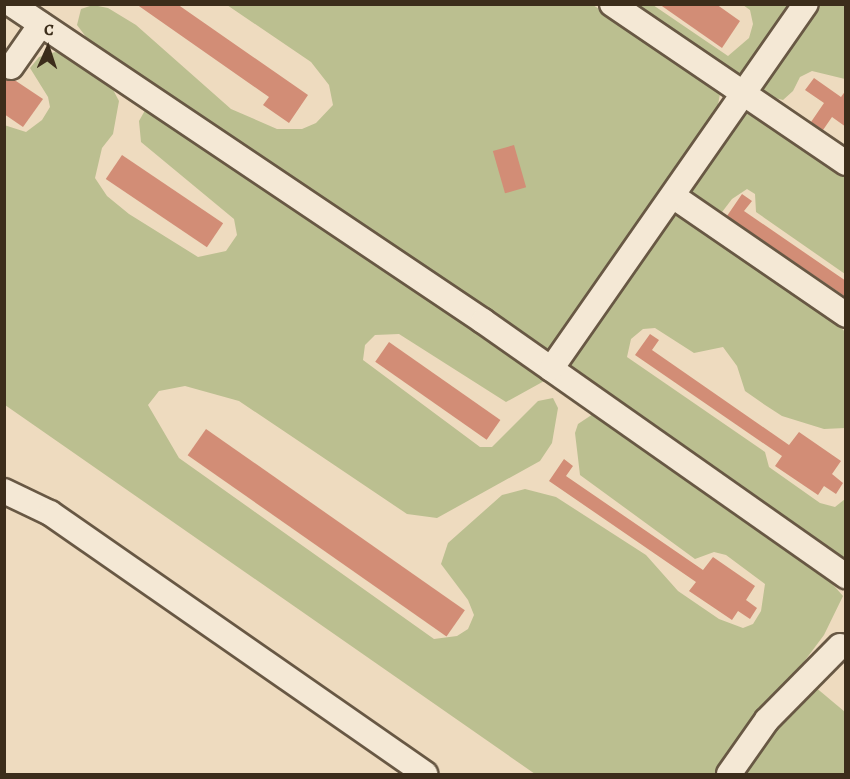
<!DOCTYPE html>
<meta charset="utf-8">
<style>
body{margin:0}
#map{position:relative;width:850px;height:779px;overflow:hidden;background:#eedbbf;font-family:Alegreya,serif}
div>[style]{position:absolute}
.green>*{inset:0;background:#bbbf90}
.building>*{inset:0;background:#d28d76;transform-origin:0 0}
.roads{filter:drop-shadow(2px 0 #685844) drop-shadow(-2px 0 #685844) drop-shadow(0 2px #685844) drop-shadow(0 -2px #685844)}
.minor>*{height:24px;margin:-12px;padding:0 12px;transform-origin:12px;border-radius:12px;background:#f4e8d5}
span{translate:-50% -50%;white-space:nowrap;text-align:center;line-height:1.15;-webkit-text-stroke:4.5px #f4e8d5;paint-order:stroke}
.frame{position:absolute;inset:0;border:6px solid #3c2d1b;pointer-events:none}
.north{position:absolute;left:18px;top:18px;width:60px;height:60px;-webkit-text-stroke:4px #f4e8d5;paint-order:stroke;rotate:3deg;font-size:16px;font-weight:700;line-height:24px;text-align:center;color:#3c2d1b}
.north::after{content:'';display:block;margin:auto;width:21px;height:27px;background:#3c2d1b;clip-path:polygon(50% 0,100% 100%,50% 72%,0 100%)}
</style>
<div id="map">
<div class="green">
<i style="clip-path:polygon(93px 5px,108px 8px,136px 25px,231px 109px,277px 129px,302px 129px,316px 123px,333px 105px,329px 85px,311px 62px,227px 5px,593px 5px,713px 84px,720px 94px,717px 110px,550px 352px,89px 41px,77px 25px,81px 9px)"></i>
<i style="clip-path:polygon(627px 5px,653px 5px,728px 56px,749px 38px,753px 24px,750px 10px,743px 5px,799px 5px,743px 82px)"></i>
<i style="clip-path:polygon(815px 5px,845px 5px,845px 79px,812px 71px,800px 77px,793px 91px,783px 100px,768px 96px,759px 86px)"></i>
<i style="clip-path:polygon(55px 52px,70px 55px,110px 84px,119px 101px,113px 134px,102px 148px,95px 178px,107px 196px,129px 214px,198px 257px,226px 251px,237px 235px,234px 219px,141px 142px,139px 121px,148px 105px,547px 372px,546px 380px,506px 402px,399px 334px,375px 335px,365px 345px,363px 360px,480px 447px,492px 447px,538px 401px,553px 398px,558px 408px,552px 443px,540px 461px,437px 518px,407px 514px,239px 401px,185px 386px,159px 391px,148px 405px,179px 458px,434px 639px,457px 636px,468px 629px,474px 615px,468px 600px,441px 564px,448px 543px,502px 495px,525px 489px,556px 497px,646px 555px,678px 591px,719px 619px,743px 628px,753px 624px,761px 611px,765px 584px,726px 555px,714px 552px,695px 559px,580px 475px,575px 433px,578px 424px,593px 414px,604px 418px,828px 579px,843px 596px,824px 635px,720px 774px,535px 774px,5px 405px,4px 125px,26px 132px,42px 120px,50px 107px,48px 97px,30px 68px,39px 57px)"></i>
<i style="clip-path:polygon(743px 104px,845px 173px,845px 274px,756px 212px,755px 194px,747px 189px,732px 199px,719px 216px,682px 197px)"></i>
<i style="clip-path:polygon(674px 209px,827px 312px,845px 332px,845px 428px,824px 429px,782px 416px,765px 405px,745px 391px,737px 366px,723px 347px,694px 353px,655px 328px,643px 329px,631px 339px,627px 357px,765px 452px,769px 467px,820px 503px,835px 507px,845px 499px,845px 562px,564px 364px)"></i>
<i style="clip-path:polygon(814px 686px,845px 712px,845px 774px,746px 774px,796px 698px)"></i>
</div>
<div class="building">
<i style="clip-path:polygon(136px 4px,177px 4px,308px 95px,289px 123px,263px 105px,269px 97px)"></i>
<i style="clip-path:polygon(659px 4px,716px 4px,740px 21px,722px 48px)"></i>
<i style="clip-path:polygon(4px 73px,43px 99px,23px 127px,4px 114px)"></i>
<i style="clip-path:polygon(814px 78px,841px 97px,846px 90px,846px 127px,832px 117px,823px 130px,811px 122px,824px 103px,805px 90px)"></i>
<i style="left:514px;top:145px;width:44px;height:22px;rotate:74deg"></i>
<i style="left:122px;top:155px;width:122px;height:29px;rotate:34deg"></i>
<i style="clip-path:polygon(742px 194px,752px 201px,744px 211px,846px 281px,846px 297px,727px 216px)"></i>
<i style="clip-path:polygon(650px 334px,659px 340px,652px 350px,789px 445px,799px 432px,841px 461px,832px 474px,843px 483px,836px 494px,824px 486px,818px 495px,775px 466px,782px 456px,635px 355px)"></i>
<i style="left:389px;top:342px;width:136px;height:24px;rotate:35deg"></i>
<i style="left:206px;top:429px;width:316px;height:32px;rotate:35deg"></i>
<i style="clip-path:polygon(564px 459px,573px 466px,566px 476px,703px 570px,713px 557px,755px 586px,746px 600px,757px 608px,750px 619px,738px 611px,732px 620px,689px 591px,696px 582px,549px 481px)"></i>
</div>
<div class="roads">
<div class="minor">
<i style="left:11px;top:4px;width:569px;rotate:33.89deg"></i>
<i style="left:483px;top:321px;width:444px;rotate:35.1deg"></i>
<i style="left:612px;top:4px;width:283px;rotate:34.2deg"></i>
<i style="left:11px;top:67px;width:52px;rotate:-55.1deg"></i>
<i style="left:673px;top:196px;width:210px;rotate:34.5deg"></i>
<i style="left:551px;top:369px;width:445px;rotate:-55.1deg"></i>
<i style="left:4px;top:491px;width:51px;rotate:25.6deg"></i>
<i style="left:50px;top:513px;width:457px;rotate:34.8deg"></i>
<i style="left:729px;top:774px;width:66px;rotate:-54.9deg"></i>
<i style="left:767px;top:720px;width:104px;rotate:-45.4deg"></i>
</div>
</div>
<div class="frame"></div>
<div class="north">С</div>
</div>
